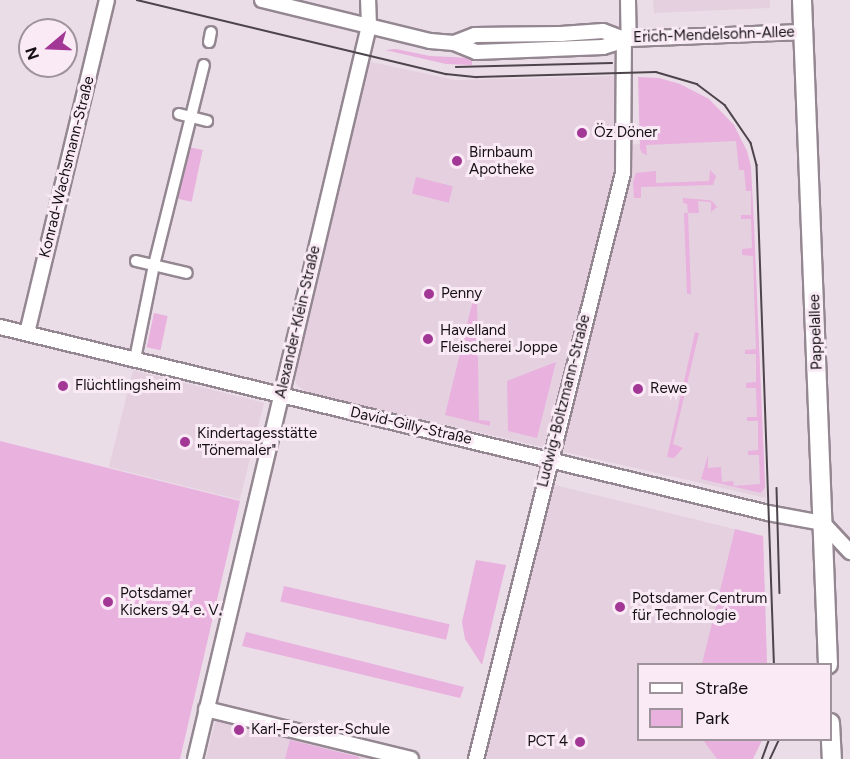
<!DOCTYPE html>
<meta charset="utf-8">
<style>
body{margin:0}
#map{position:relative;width:850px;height:759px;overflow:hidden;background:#ebdde8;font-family:Figtree,sans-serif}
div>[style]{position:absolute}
.built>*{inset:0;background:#e5d0e0;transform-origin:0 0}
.green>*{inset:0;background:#e8b1de;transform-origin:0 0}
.roads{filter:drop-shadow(2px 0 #948791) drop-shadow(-2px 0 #948791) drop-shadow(0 2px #948791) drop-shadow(0 -2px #948791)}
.pedestrian>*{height:10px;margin:-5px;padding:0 5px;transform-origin:5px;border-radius:5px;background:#fff}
.minor>*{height:14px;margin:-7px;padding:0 7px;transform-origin:7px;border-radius:7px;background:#fff}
.tertiary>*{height:18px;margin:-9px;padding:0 9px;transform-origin:9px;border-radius:9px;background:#fff}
.tram>*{height:1.5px;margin:-0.75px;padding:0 0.75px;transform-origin:0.75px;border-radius:0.75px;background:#4d454b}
.dots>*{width:16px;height:16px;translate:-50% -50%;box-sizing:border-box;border:3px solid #f9eaf5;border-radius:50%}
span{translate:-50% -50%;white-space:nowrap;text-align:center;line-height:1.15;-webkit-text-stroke:6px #f9eaf5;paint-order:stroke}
.street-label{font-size:15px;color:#151014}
.poi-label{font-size:15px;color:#151014}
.left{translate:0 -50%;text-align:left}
.right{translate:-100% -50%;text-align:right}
.legend{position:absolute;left:637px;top:663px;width:195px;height:78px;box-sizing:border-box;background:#f9eaf5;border:2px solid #9e939b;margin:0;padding:8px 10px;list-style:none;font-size:18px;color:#151014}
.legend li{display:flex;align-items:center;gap:12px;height:30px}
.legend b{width:30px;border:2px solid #9e939b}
.north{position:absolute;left:18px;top:18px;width:60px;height:60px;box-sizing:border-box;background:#f9eaf5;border:2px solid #9e939b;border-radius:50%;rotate:251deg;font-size:16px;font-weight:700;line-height:24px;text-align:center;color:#151014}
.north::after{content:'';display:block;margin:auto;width:21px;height:27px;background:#a33796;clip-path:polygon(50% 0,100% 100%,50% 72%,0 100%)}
</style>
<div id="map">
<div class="built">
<i style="clip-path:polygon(653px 0,770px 0,770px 8px,654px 13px)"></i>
<i style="clip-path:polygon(367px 61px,455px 80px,614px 76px,615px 145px,740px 140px,751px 187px,766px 498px,307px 393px,297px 385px,293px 373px)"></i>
<i style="left:133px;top:370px;width:135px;height:100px;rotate:14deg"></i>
<i style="clip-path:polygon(551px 484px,763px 536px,767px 664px,638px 664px,638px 740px,762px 740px,753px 759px,486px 759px)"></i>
<i style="clip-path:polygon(216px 718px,222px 719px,387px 759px,206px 759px)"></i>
</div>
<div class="green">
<i style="clip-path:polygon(396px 49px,430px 56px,472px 58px,472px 65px,446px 64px,385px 50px)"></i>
<i style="clip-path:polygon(638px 77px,659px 78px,680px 84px,709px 99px,734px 125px,747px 151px,751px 167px,754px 224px,765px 487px,761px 493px,701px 479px,708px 455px,708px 468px,721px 467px,722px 482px,733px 481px,734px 486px,760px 484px,759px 455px,748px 455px,748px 451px,758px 450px,758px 421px,747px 421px,747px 417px,757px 417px,756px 388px,746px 388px,746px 383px,756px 382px,756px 354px,745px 354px,745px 350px,756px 349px,753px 256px,742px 255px,742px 249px,752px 248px,751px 219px,741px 219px,741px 215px,751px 215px,751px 191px,746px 191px,744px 170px,739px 170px,736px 141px,646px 145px,647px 155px,642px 153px,640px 149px)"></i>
<i style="left:189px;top:147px;width:14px;height:53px;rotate:12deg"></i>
<i style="clip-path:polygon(710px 170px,716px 176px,713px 185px,641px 187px,641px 198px,634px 198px,633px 182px,636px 173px,656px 171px,656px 183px,709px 181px)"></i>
<i style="left:416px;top:177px;width:38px;height:17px;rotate:14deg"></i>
<i style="clip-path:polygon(683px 198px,708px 200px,712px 201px,717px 207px,711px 212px,711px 202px,698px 201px,699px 213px,688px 213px,691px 294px,687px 294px,684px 213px,688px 213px,687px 204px,683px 203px)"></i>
<i style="clip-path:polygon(473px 300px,477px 300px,479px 420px,490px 421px,490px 426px,445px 415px)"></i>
<i style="left:154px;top:313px;width:14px;height:35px;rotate:12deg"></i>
<i style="clip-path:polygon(695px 332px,699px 333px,673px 444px,683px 448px,674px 458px,667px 457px)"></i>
<i style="clip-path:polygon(556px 362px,537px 438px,508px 431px,507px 381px)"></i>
<i style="clip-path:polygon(0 441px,240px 501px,180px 759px,0 759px)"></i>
<i style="clip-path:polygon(735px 529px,763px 536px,767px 664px,702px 664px)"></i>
<i style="clip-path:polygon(476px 560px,506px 565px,482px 665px,465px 639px,462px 622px)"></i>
<i style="left:284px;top:586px;width:170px;height:16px;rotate:13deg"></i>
<i style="clip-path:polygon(246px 632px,464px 687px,460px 698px,242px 646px)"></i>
<i style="clip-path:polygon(290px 740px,359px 757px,359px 759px,285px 759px)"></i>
<i style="clip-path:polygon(703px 740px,762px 740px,753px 759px,717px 759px)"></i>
</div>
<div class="roads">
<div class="pedestrian">
<i style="left:209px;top:42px;width:10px;rotate:-79deg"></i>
<i style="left:179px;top:114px;width:29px;rotate:14deg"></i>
<i style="left:136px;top:261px;width:52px;rotate:13.2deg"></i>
<i style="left:135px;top:359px;width:96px;rotate:-78.6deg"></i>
<i style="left:154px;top:265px;width:206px;rotate:-76deg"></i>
</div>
<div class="minor">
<i style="left:262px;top:0;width:173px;rotate:13.7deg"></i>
<i style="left:430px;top:41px;width:24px;rotate:5deg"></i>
<i style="left:454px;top:43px;width:24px;rotate:22deg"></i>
<i style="left:476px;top:52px;width:127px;rotate:-2.3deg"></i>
<i style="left:603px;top:47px;width:27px;rotate:-17deg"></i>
<i style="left:629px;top:39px;width:175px;rotate:-2.3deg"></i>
<i style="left:628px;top:0;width:39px;rotate:89deg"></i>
<i style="left:454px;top:43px;width:22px;rotate:-21deg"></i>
<i style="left:475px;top:35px;width:86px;rotate:-0.7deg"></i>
<i style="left:561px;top:34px;width:42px;rotate:-4.1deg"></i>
<i style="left:603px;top:31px;width:22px;rotate:21deg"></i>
<i style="left:0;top:327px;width:790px;rotate:13.61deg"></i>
<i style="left:768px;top:513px;width:56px;rotate:10.3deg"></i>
<i style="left:823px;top:523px;width:40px;rotate:47deg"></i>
<i style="left:27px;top:333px;width:342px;rotate:-76.5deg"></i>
<i style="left:206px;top:709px;width:211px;rotate:13.7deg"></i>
<i style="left:195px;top:759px;width:753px;rotate:-76.65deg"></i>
<i style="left:369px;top:26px;width:26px;rotate:-92deg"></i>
<i style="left:476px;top:759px;width:604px;rotate:-75.92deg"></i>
<i style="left:623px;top:173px;width:134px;rotate:-89.6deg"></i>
</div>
<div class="tertiary">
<i style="left:802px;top:0;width:665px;rotate:87.76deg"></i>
<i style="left:830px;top:723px;width:36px;rotate:87deg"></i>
</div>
</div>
<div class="tram">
<i style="left:137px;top:0;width:318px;rotate:13.5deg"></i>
<i style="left:446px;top:74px;width:31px;rotate:6deg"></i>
<i style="left:477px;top:77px;width:179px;rotate:-1.6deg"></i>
<i style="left:656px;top:72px;width:43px;rotate:16.3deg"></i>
<i style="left:697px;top:84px;width:35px;rotate:37deg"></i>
<i style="left:725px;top:105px;width:46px;rotate:55.6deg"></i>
<i style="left:751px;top:143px;width:23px;rotate:75deg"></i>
<i style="left:757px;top:165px;width:499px;rotate:88deg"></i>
<i style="left:456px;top:67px;width:156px;rotate:-1.5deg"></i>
<i style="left:777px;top:488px;width:105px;rotate:88.4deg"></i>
<i style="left:762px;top:759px;width:20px;rotate:-70deg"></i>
<i style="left:770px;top:759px;width:21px;rotate:-65deg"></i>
</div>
<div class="dots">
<i style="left:582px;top:133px;background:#a33796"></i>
<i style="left:457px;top:161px;background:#a33796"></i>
<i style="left:429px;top:294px;background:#a33796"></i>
<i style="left:428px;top:339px;background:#a33796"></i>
<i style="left:63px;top:386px;background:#a33796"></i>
<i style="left:638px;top:389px;background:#a33796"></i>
<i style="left:185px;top:442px;background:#a33796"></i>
<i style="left:108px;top:602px;background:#a33796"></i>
<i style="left:620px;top:607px;background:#a33796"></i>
<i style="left:239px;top:730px;background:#a33796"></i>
<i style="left:580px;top:742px;background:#a33796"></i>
</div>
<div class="street-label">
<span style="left:714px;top:35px;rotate:-2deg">Erich-Mendelsohn-Allee</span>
<span style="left:67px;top:167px;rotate:-76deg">Konrad-Wachsmann-Straße</span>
<span style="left:298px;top:322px;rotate:-77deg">Alexander-Klein-Straße</span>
<span style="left:816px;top:332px;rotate:-92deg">Pappelallee</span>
<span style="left:564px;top:401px;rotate:-76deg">Ludwig-Boltzmann-Straße</span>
<span style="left:411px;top:426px;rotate:13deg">David-Gilly-Straße</span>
</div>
<div class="poi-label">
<span class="left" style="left:594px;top:133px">Öz Döner</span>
<span class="left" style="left:469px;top:161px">Birnbaum<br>Apotheke</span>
<span class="left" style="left:441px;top:294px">Penny</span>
<span class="left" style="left:440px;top:339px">Havelland<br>Fleischerei Joppe</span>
<span class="left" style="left:75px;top:386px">Flüchtlingsheim</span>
<span class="left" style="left:650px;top:389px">Rewe</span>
<span class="left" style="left:197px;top:442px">Kindertagesstätte<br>"Tönemaler"</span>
<span class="left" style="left:120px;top:602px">Potsdamer<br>Kickers 94 e. V.</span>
<span class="left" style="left:632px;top:607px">Potsdamer Centrum<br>für Technologie</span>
<span class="left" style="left:251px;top:730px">Karl-Foerster-Schule</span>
<span class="right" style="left:568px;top:742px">PCT 4</span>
</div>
<ul class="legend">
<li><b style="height:8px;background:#fff"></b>Straße</li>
<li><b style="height:16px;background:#e8b1de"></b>Park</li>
</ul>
<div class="north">N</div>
</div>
